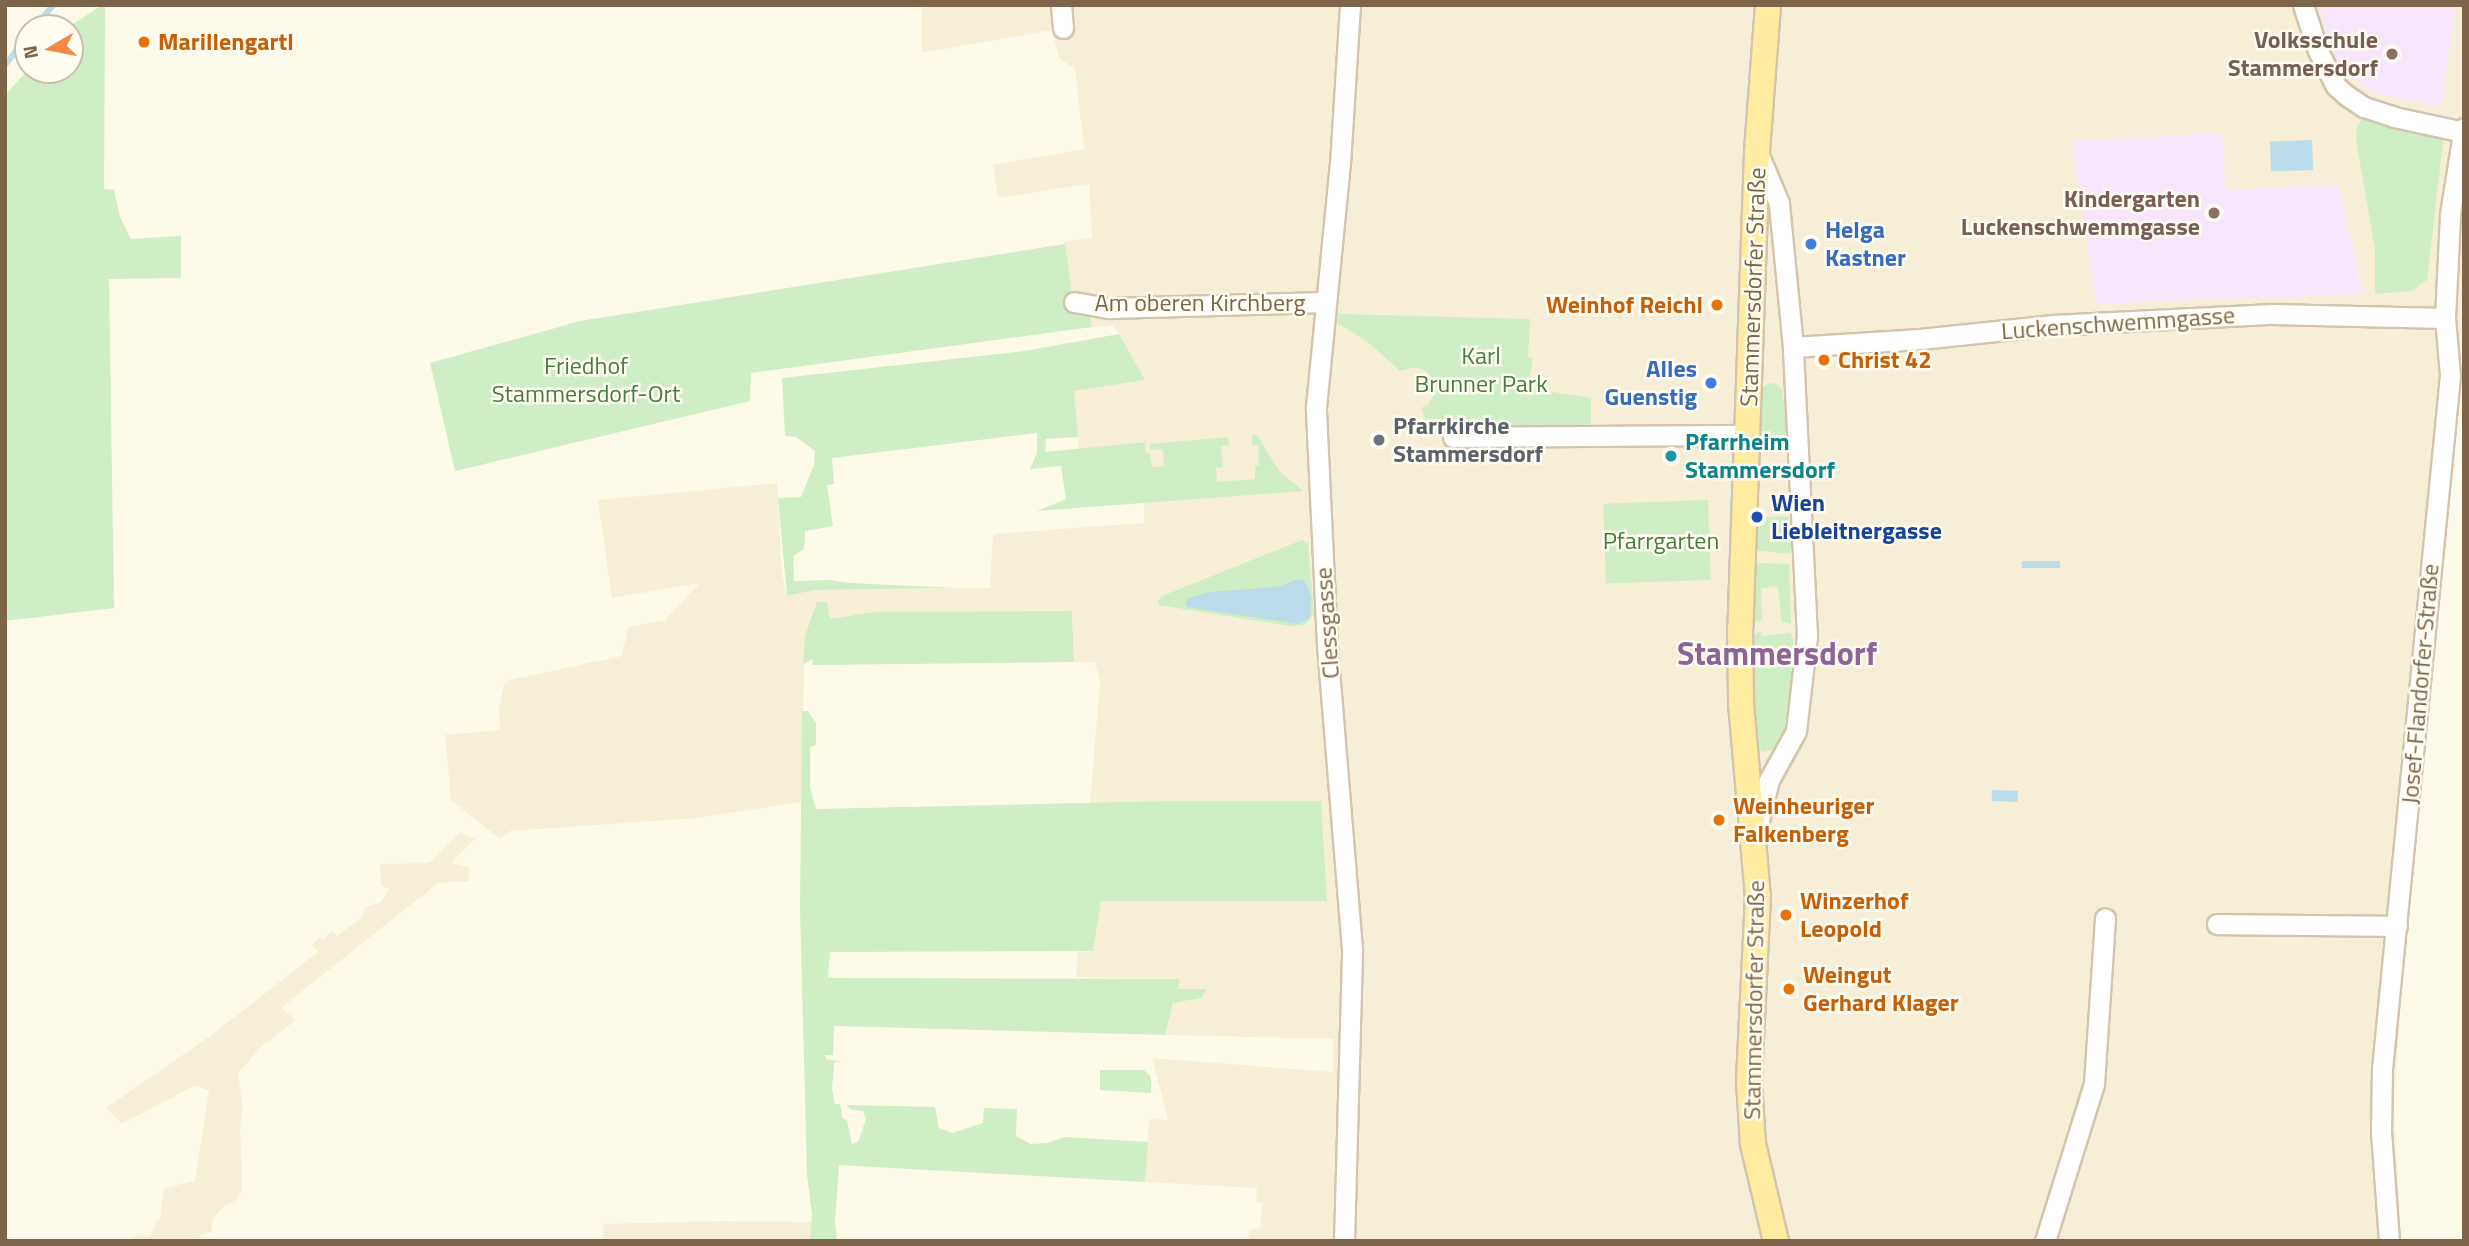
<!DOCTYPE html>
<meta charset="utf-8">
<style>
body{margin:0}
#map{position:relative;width:2469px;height:1246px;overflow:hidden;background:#fefaea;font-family:"Titillium Web",sans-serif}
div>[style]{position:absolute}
.residential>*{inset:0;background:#f7eed7}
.education>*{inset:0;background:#f7e6fb}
.green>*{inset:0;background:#cfeec6;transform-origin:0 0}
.water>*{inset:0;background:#bbdceb;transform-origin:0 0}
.stream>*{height:6px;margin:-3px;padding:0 3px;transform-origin:3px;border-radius:3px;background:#bbdceb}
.roads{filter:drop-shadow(2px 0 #d3c4ad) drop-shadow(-2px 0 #d3c4ad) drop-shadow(0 2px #d3c4ad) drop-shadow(0 -2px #d3c4ad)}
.minor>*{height:19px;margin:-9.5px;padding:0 9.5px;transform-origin:9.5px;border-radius:9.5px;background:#fff}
.major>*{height:24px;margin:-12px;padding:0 12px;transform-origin:12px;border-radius:12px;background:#ffeca0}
.dots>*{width:19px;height:19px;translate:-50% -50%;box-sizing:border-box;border:4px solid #fffcf2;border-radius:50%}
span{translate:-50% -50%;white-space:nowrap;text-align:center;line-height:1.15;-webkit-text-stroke:5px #fffcf2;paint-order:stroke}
.education-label{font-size:24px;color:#785e54;font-weight:700}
.right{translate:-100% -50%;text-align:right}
.food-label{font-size:24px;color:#c56008;font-weight:700}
.left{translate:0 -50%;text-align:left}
.shop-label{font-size:24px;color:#366cbe;font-weight:700}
.street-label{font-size:24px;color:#7d6549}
.park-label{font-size:24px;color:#457d3d}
.worship-label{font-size:24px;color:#5b616d;font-weight:700}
.culture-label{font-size:24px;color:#0d838f;font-weight:700}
.transit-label{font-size:24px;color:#164399;font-weight:700}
.district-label{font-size:32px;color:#8f6298;font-weight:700}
.frame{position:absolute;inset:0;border:7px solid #7d6549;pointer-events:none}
.north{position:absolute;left:14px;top:14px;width:70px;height:70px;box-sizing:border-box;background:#fffcf2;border:2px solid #cbc0ae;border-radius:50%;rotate:260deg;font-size:19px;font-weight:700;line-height:28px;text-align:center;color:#7d6549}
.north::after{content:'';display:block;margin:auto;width:24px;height:32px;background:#f28a45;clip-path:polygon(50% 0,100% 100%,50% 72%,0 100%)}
</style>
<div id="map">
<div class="residential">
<i style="clip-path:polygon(921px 5px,2464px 5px,2464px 302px,2446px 534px,2405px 938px,2394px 1104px,2401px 1241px,1248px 1241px,1249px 1229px,1260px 1228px,1262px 1203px,1256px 1202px,1257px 1188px,1145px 1182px,1149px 1119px,1168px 1120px,1152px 1058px,1333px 1072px,1333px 1039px,1165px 1035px,1173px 1003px,1201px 998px,1177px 989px,1180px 979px,1076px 977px,1078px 952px,1093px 951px,1101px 901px,1326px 901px,1169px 801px,1090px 804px,1100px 682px,1095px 662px,1074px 662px,1072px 611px,873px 612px,829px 619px,805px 636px,801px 802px,697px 818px,510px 831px,500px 839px,451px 800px,445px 735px,500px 730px,499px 707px,505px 681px,622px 656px,628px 627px,665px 620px,700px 583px,612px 598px,598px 500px,777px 483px,782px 574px,787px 596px,815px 590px,990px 588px,993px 534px,1144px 523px,1145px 442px,1079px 449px,1073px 391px,1144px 380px,1114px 326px,1092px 327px,1089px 313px,1083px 314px,1074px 307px,1064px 242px,1092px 238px,1089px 184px,998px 198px,993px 165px,1084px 149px,1075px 69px,1059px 58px,1052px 30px,922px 53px)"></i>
<i style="clip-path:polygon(460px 832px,475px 839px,451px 863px,469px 867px,469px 881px,438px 883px,281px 1008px,296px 1020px,262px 1046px,238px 1073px,243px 1110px,240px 1126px,242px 1190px,237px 1199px,221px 1209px,213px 1220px,211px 1232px,201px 1234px,199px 1241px,129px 1241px,137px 1235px,150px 1237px,156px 1221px,160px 1219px,164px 1188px,195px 1181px,209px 1090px,194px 1086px,122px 1124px,106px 1108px,213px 1034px,318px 952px,312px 945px,320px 937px,323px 940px,332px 931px,337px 936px,362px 917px,365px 907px,381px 902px,389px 889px,381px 886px,380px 864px,429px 863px)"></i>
<i style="clip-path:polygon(723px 1221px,812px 1222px,812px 1233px,810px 1241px,603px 1241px,603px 1224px)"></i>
</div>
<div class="education">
<i style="clip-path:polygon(2319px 5px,2455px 5px,2443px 100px,2437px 106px,2377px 94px,2351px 78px,2341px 68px,2329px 41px)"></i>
<i style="clip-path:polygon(2222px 133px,2226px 190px,2338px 184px,2363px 294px,2096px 304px,2072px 141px)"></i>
</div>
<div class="green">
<i style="clip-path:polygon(102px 5px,105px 5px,104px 189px,114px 190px,120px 217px,131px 239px,181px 236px,181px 278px,109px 279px,114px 608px,5px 621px,5px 95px,28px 70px,70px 70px,70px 28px,67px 28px)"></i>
<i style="clip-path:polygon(2363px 117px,2444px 134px,2427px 280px,2411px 291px,2375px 294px,2375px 249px,2356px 140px,2357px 127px)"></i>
<i style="clip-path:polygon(1065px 244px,1074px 307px,1083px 314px,1089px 313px,1092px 327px,751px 373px,750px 401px,455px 471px,430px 363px,580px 321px)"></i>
<i style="clip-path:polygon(1338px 314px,1530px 319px,1528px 357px,1533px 358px,1528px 388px,1591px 398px,1591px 431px,1427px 432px,1422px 407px,1427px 406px,1435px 393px,1435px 384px,1427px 372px,1416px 367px,1400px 371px,1369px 343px,1338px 323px)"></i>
<i style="clip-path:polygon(1119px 334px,1145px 380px,1074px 391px,1078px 437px,1046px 439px,1045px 452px,1145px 442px,1145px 453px,1150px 454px,1152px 467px,1164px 466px,1163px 452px,1163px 449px,1150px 450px,1150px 444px,1228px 437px,1229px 445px,1221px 446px,1223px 467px,1216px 468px,1217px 482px,1255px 479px,1255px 466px,1259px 465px,1258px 445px,1252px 445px,1252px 435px,1257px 435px,1279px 471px,1303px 491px,1037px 511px,1066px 499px,1061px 466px,1030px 469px,1037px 452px,1037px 433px,832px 458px,834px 484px,827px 485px,833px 526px,805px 531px,804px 549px,793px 556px,794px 581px,830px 580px,850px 583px,957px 588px,815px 590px,787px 596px,778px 498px,801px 497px,814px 465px,815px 451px,796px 437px,785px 436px,782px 378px,1024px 351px)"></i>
<i style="clip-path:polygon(1770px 383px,1776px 384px,1782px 390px,1788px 435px,1757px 437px,1758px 390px)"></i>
<i style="left:1708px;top:500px;width:80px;height:105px;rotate:88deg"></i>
<i style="clip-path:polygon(1789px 516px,1791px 547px,1789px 554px,1753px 550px,1753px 518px)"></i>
<i style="clip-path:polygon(1302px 540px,1308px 544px,1314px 614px,1305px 625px,1289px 626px,1159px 605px,1158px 601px,1162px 596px)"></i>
<i style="clip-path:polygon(1753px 563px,1789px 564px,1791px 624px,1782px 622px,1778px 587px,1774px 586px,1761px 589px,1762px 620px,1753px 622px,1750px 617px)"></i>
<i style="clip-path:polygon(817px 602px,827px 602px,830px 619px,873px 612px,1072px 611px,1074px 662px,812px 665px,813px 659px,803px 664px,805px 636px)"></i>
<i style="clip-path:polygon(1761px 631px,1762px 636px,1791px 633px,1793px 642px,1790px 696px,1782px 739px,1774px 749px,1762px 752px,1755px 744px,1751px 635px)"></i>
<i style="clip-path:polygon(802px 711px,808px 711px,816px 723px,816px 745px,810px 747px,810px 787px,816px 809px,1169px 801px,1321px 801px,1327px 901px,1101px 901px,1093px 951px,830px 952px,828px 978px,1180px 979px,1178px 989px,1206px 989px,1202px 998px,1173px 1003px,1165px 1035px,834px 1026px,833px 1055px,825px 1055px,826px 1059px,842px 1062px,834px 1062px,832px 1089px,835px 1104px,840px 1104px,843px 1119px,847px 1120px,852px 1144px,858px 1142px,866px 1119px,863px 1111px,850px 1109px,847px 1105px,935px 1107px,939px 1128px,952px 1133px,983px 1123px,984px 1108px,1017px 1109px,1016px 1136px,1031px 1144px,1047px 1143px,1065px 1137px,1148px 1142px,1145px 1182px,839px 1165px,835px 1222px,837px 1241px,810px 1241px,812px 1215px,807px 1175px,800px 907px)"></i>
<i style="clip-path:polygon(1100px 1070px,1144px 1070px,1151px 1077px,1151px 1093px,1100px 1090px)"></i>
</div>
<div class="water">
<i style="left:2312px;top:140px;width:30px;height:42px;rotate:88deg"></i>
<i style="left:2022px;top:561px;width:38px;height:7px"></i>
<i style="clip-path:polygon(1295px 580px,1302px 580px,1307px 585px,1311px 598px,1310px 618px,1299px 624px,1187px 607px,1186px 603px,1188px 598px,1210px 592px,1277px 587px)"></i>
<i style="left:1992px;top:790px;width:26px;height:11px;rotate:2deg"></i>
</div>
<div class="stream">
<i style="left:34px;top:28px;width:30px;rotate:-50deg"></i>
<i style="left:5px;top:65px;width:37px;rotate:-52deg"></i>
</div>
<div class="roads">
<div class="minor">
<i style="left:1061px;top:5px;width:23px;rotate:85deg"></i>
<i style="left:2303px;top:5px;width:48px;rotate:71.9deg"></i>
<i style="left:2318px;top:51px;width:39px;rotate:63deg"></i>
<i style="left:2336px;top:86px;width:13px;rotate:42deg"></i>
<i style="left:2346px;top:95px;width:22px;rotate:34deg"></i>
<i style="left:2364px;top:107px;width:32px;rotate:18deg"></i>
<i style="left:2394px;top:117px;width:72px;rotate:12.1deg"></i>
<i style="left:1074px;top:302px;width:36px;rotate:10deg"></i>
<i style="left:1109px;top:308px;width:216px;rotate:-1.6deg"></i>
<i style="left:1793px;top:347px;width:127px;rotate:-3.6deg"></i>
<i style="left:1920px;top:339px;width:134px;rotate:-6deg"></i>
<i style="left:2053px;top:325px;width:220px;rotate:-2.9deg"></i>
<i style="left:2273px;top:314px;width:172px;rotate:1.3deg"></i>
<i style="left:1453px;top:437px;width:296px;rotate:-0.4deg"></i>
<i style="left:1756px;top:833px;width:55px;rotate:-76.2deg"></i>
<i style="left:1769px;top:780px;width:56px;rotate:-61.1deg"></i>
<i style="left:1796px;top:731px;width:96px;rotate:-83.4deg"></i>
<i style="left:1807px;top:636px;width:289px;rotate:-92.8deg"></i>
<i style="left:1793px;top:347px;width:145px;rotate:-95.6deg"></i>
<i style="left:1779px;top:203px;width:54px;rotate:-112.8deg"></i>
<i style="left:2217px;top:924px;width:180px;rotate:0.6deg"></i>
<i style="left:1344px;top:1241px;width:292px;rotate:-88.4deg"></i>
<i style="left:1352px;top:949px;width:306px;rotate:-94.7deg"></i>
<i style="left:1327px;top:644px;width:237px;rotate:-92.7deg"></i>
<i style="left:1316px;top:407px;width:244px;rotate:-84.4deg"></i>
<i style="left:1340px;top:164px;width:159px;rotate:-86.4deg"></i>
<i style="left:2045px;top:1241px;width:164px;rotate:-72.7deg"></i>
<i style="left:2094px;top:1084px;width:166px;rotate:-86.2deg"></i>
<i style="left:2389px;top:1241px;width:109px;rotate:-94.2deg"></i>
<i style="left:2381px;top:1132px;width:63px;rotate:-89.1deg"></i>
<i style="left:2382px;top:1069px;width:697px;rotate:-84.4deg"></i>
<i style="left:2450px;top:375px;width:57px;rotate:-95deg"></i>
<i style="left:2445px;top:318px;width:104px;rotate:-87.2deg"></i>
<i style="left:2450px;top:214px;width:87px;rotate:-80.8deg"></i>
</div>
<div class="major">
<i style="left:1768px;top:5px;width:147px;rotate:94.3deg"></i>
<i style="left:1757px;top:152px;width:476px;rotate:92deg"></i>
<i style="left:1740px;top:628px;width:75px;rotate:89.2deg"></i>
<i style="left:1741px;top:703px;width:194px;rotate:85deg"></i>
<i style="left:1758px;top:896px;width:186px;rotate:92.8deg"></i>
<i style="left:1749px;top:1082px;width:62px;rotate:86.3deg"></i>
<i style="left:1753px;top:1144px;width:100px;rotate:76.7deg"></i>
</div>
</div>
<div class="dots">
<i style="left:144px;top:42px;background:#e8710a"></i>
<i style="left:2392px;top:54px;background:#8d6e63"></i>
<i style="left:2214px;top:213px;background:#8d6e63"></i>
<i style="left:1811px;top:244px;background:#3f7fe0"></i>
<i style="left:1717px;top:305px;background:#e8710a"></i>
<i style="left:1824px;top:360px;background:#e8710a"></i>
<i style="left:1711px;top:383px;background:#3f7fe0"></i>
<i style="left:1379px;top:440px;background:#6b7280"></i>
<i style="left:1671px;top:456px;background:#0f9aa8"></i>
<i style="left:1757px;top:517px;background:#1a4fb4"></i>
<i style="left:1719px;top:820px;background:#e8710a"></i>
<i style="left:1786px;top:915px;background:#e8710a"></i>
<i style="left:1789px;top:989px;background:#e8710a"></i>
</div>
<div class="education-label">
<span class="right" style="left:2378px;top:54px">Volksschule<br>Stammersdorf</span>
<span class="right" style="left:2200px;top:213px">Kindergarten<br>Luckenschwemmgasse</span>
</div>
<div class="food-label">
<span class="left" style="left:158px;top:42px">Marillengartl</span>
<span class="right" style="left:1703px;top:305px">Weinhof Reichl</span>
<span class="left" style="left:1838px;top:360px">Christ 42</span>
<span class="left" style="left:1733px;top:820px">Weinheuriger<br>Falkenberg</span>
<span class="left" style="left:1800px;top:915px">Winzerhof<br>Leopold</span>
<span class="left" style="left:1803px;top:989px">Weingut<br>Gerhard Klager</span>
</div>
<div class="shop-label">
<span class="left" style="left:1825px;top:244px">Helga<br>Kastner</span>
<span class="right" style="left:1697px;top:383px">Alles<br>Guenstig</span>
</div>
<div class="street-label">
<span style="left:1753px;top:287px;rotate:-88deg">Stammersdorfer Straße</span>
<span style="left:1200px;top:303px">Am oberen Kirchberg</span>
<span style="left:2118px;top:323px;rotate:-4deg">Luckenschwemmgasse</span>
<span style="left:1327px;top:623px;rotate:-94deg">Clessgasse</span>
<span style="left:2420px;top:684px;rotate:-85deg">Josef-Flandorfer-Straße</span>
<span style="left:1754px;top:1000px;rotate:-89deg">Stammersdorfer Straße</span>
</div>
<div class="park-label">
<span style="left:1481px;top:370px">Karl<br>Brunner Park</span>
<span style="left:586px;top:380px">Friedhof<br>Stammersdorf-Ort</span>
<span style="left:1661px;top:541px">Pfarrgarten</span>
</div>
<div class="worship-label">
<span class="left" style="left:1393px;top:440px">Pfarrkirche<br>Stammersdorf</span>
</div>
<div class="culture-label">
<span class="left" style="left:1685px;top:456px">Pfarrheim<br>Stammersdorf</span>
</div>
<div class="transit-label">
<span class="left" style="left:1771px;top:517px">Wien<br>Liebleitnergasse</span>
</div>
<div class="district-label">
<span style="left:1777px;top:653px">Stammersdorf</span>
</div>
<div class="frame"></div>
<div class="north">N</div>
</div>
